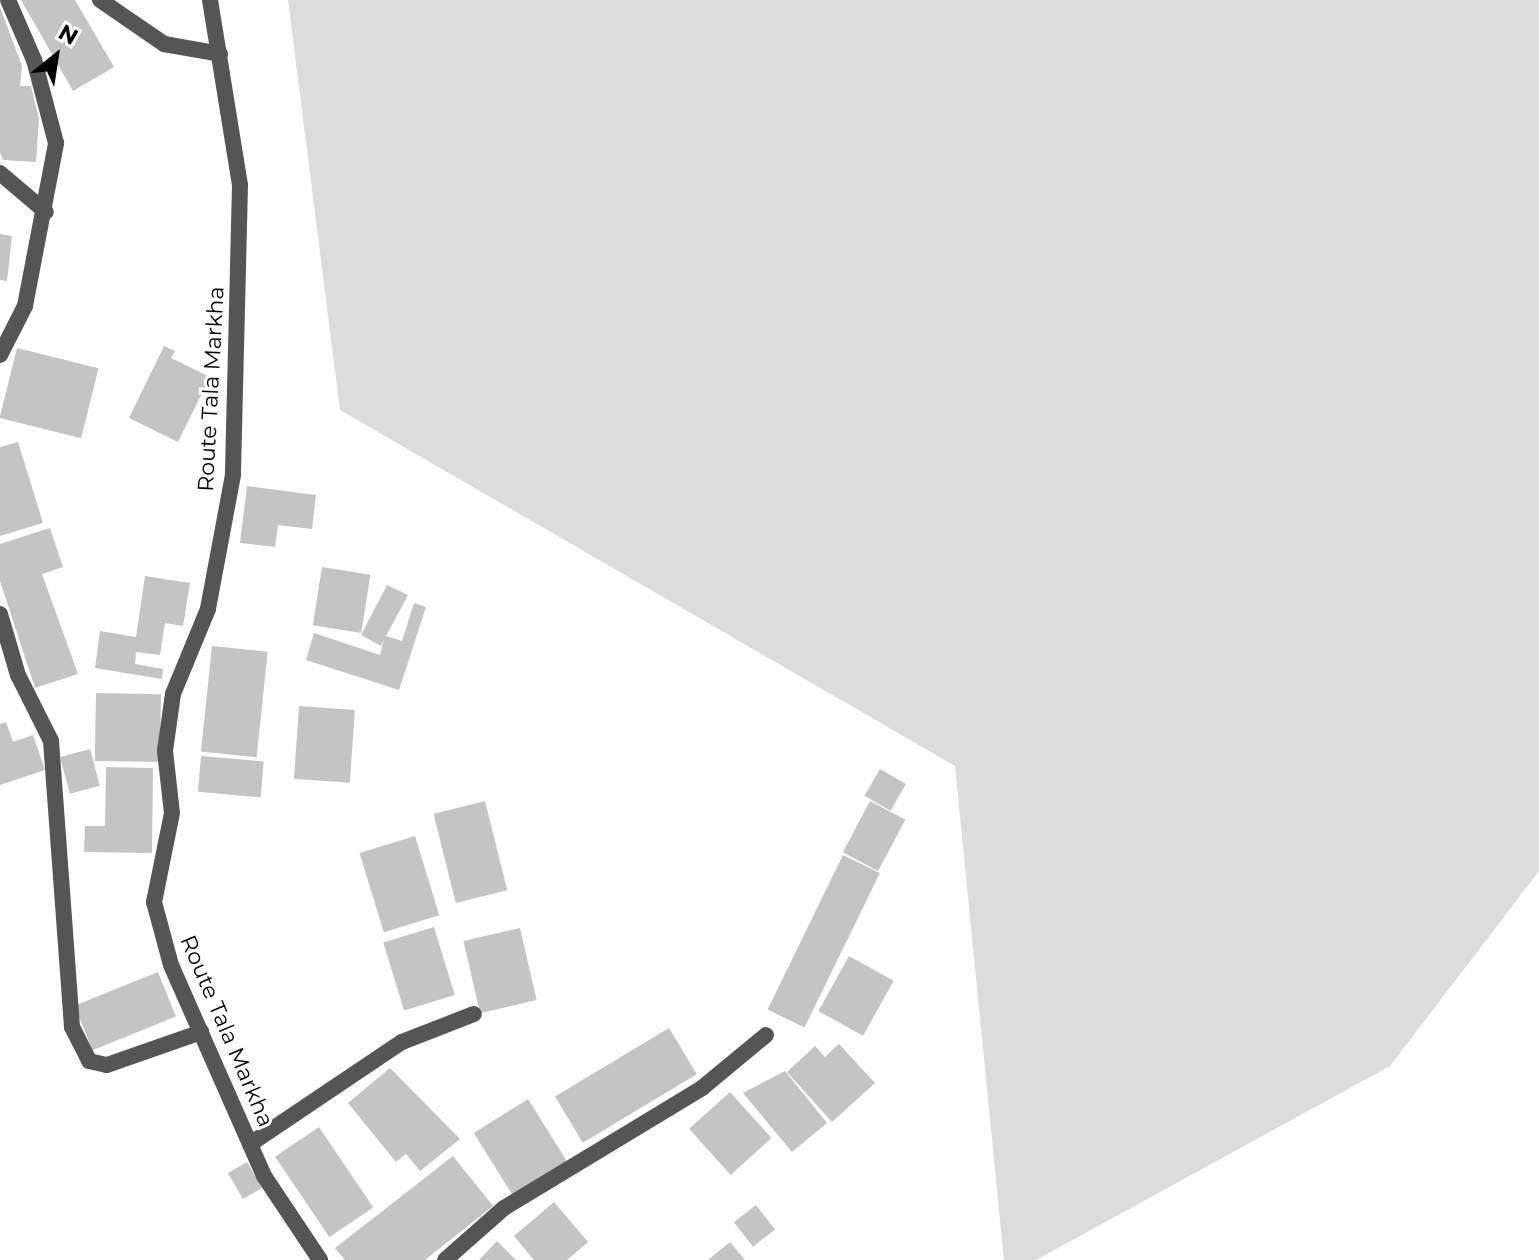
<!DOCTYPE html>
<style>
body{margin:0}
#map{position:relative;width:1539px;height:1260px;overflow:hidden;background:#fff;font-family:Montserrat,sans-serif}
div>[style]{position:absolute}
.green>*{inset:0;background:#dcdcdc}
.building>*{inset:0;background:#c4c4c4;transform-origin:0 0}
.minor>*{height:16px;margin:-8px;padding:0 8px;transform-origin:8px;border-radius:8px;background:#555}
span{translate:-50% -50%;white-space:nowrap;text-align:center;line-height:1.15;-webkit-text-stroke:6px #fff;paint-order:stroke}
.street-label{font-size:22px;color:#000}
.north{position:absolute;left:16px;top:16px;width:80px;height:80px;-webkit-text-stroke:6px #fff;paint-order:stroke;rotate:30deg;font-size:22px;font-weight:700;line-height:32px;text-align:center;color:#000}
.north::after{content:'';display:block;margin:auto;width:28px;height:36px;background:#000;clip-path:polygon(50% 0,100% 100%,50% 72%,0 100%)}
</style>
<div id="map">
<div class="green">
<i style="clip-path:polygon(288px 0,1539px 0,1539px 871px,1390px 1066px,1036px 1260px,1004px 1260px,955px 766px,340px 410px)"></i>
</div>
<div class="building">
<i style="clip-path:polygon(21px 0,75px 0,114px 67px,73px 91px)"></i>
<i style="clip-path:polygon(0 7px,22px 66px,20px 86px,31px 86px,39px 119px,36px 162px,3px 160px,0 152px)"></i>
<i style="clip-path:polygon(0 234px,12px 236px,7px 281px,0 280px)"></i>
<i style="clip-path:polygon(164px 346px,175px 351px,171px 358px,210px 377px,178px 442px,129px 418px)"></i>
<i style="left:17px;top:348px;width:84px;height:72px;rotate:14deg"></i>
<i style="clip-path:polygon(18px 442px,43px 523px,0 536px,0 447px)"></i>
<i style="clip-path:polygon(247px 486px,316px 495px,312px 529px,278px 525px,275px 547px,240px 543px)"></i>
<i style="clip-path:polygon(50px 528px,63px 567px,42px 574px,78px 674px,35px 688px,0 581px,0 544px)"></i>
<i style="left:322px;top:567px;width:49px;height:59px;rotate:9deg"></i>
<i style="clip-path:polygon(145px 576px,190px 583px,183px 626px,165px 623px,160px 655px,136px 652px,135px 664px,163px 669px,162px 679px,95px 668px,100px 631px,136px 637px)"></i>
<i style="clip-path:polygon(387px 585px,408px 595px,386px 636px,402px 641px,414px 603px,426px 607px,399px 690px,306px 660px,314px 633px,380px 655px,384px 639px,381px 646px,361px 635px)"></i>
<i style="left:212px;top:646px;width:56px;height:106px;rotate:6deg"></i>
<i style="left:96px;top:693px;width:65px;height:68px;rotate:1deg"></i>
<i style="left:299px;top:706px;width:56px;height:73px;rotate:4deg"></i>
<i style="clip-path:polygon(6px 722px,13px 742px,33px 735px,45px 770px,0 785px,0 724px)"></i>
<i style="left:90px;top:749px;width:38px;height:31px;rotate:75deg"></i>
<i style="left:201px;top:756px;width:63px;height:36px;rotate:5deg"></i>
<i style="clip-path:polygon(106px 767px,153px 768px,152px 853px,84px 852px,85px 826px,105px 826px)"></i>
<i style="left:880px;top:769px;width:30px;height:31px;rotate:30deg"></i>
<i style="left:485px;top:801px;width:92px;height:53px;rotate:76deg"></i>
<i style="left:870px;top:801px;width:40px;height:58px;rotate:28deg"></i>
<i style="left:415px;top:836px;width:83px;height:58px;rotate:73deg"></i>
<i style="left:843px;top:855px;width:41px;height:172px;rotate:26deg"></i>
<i style="left:434px;top:927px;width:71px;height:53px;rotate:73deg"></i>
<i style="left:520px;top:928px;width:74px;height:58px;rotate:77deg"></i>
<i style="left:849px;top:956px;width:51px;height:63px;rotate:29deg"></i>
<i style="left:158px;top:972px;width:48px;height:90px;rotate:68deg"></i>
<i style="left:669px;top:1028px;width:54px;height:133px;rotate:59deg"></i>
<i style="clip-path:polygon(839px 1044px,875px 1083px,832px 1122px,787px 1072px,815px 1046px,825px 1057px)"></i>
<i style="clip-path:polygon(390px 1068px,460px 1139px,420px 1171px,406px 1154px,396px 1162px,348px 1103px)"></i>
<i style="clip-path:polygon(785px 1071px,827px 1123px,792px 1152px,743px 1093px)"></i>
<i style="left:730px;top:1092px;width:62px;height:55px;rotate:48deg"></i>
<i style="left:528px;top:1099px;width:74px;height:64px;rotate:58deg"></i>
<i style="left:319px;top:1127px;width:97px;height:53px;rotate:56deg"></i>
<i style="clip-path:polygon(453px 1156px,493px 1206px,425px 1260px,345px 1260px,335px 1248px)"></i>
<i style="left:247px;top:1162px;width:30px;height:22px;rotate:60deg"></i>
<i style="clip-path:polygon(554px 1202px,588px 1242px,567px 1260px,534px 1260px,514px 1236px)"></i>
<i style="left:756px;top:1205px;width:31px;height:28px;rotate:52deg"></i>
<i style="clip-path:polygon(497px 1241px,516px 1260px,479px 1260px)"></i>
<i style="clip-path:polygon(730px 1242px,745px 1260px,708px 1260px)"></i>
</div>
<div class="minor">
<i style="left:100px;top:0;width:78px;rotate:34.5deg"></i>
<i style="left:164px;top:44px;width:57px;rotate:10.1deg"></i>
<i style="left:210px;top:0;width:187px;rotate:80.8deg"></i>
<i style="left:240px;top:185px;width:290px;rotate:91.4deg"></i>
<i style="left:233px;top:475px;width:136px;rotate:100.6deg"></i>
<i style="left:208px;top:609px;width:92px;rotate:112.4deg"></i>
<i style="left:173px;top:694px;width:58px;rotate:98deg"></i>
<i style="left:165px;top:751px;width:62px;rotate:83.6deg"></i>
<i style="left:172px;top:813px;width:91px;rotate:101.4deg"></i>
<i style="left:154px;top:902px;width:65px;rotate:74.9deg"></i>
<i style="left:171px;top:965px;width:231px;rotate:66.2deg"></i>
<i style="left:264px;top:1176px;width:101px;rotate:56.3deg"></i>
<i style="left:0;top:173px;width:60px;rotate:40.3deg"></i>
<i style="left:0;top:355px;width:55px;rotate:-63deg"></i>
<i style="left:25px;top:306px;width:166px;rotate:-79.2deg"></i>
<i style="left:56px;top:143px;width:86px;rotate:-104.8deg"></i>
<i style="left:34px;top:60px;width:65px;rotate:-113.4deg"></i>
<i style="left:0;top:614px;width:64px;rotate:73.6deg"></i>
<i style="left:18px;top:675px;width:74px;rotate:63.4deg"></i>
<i style="left:51px;top:741px;width:287px;rotate:85.8deg"></i>
<i style="left:72px;top:1027px;width:38px;rotate:63deg"></i>
<i style="left:89px;top:1061px;width:18px;rotate:13deg"></i>
<i style="left:107px;top:1065px;width:100px;rotate:-19.3deg"></i>
<i style="left:250px;top:1144px;width:183px;rotate:-33.9deg"></i>
<i style="left:402px;top:1042px;width:77px;rotate:-21.3deg"></i>
<i style="left:445px;top:1260px;width:79px;rotate:-41.4deg"></i>
<i style="left:504px;top:1208px;width:232px;rotate:-31.2deg"></i>
<i style="left:702px;top:1088px;width:83px;rotate:-39.6deg"></i>
</div>
<div class="street-label">
<span style="left:211px;top:389px;rotate:-87deg">Route Tala Markha</span>
<span style="left:227px;top:1031px;rotate:67deg">Route Tala Markha</span>
</div>
<div class="north">N</div>
</div>
